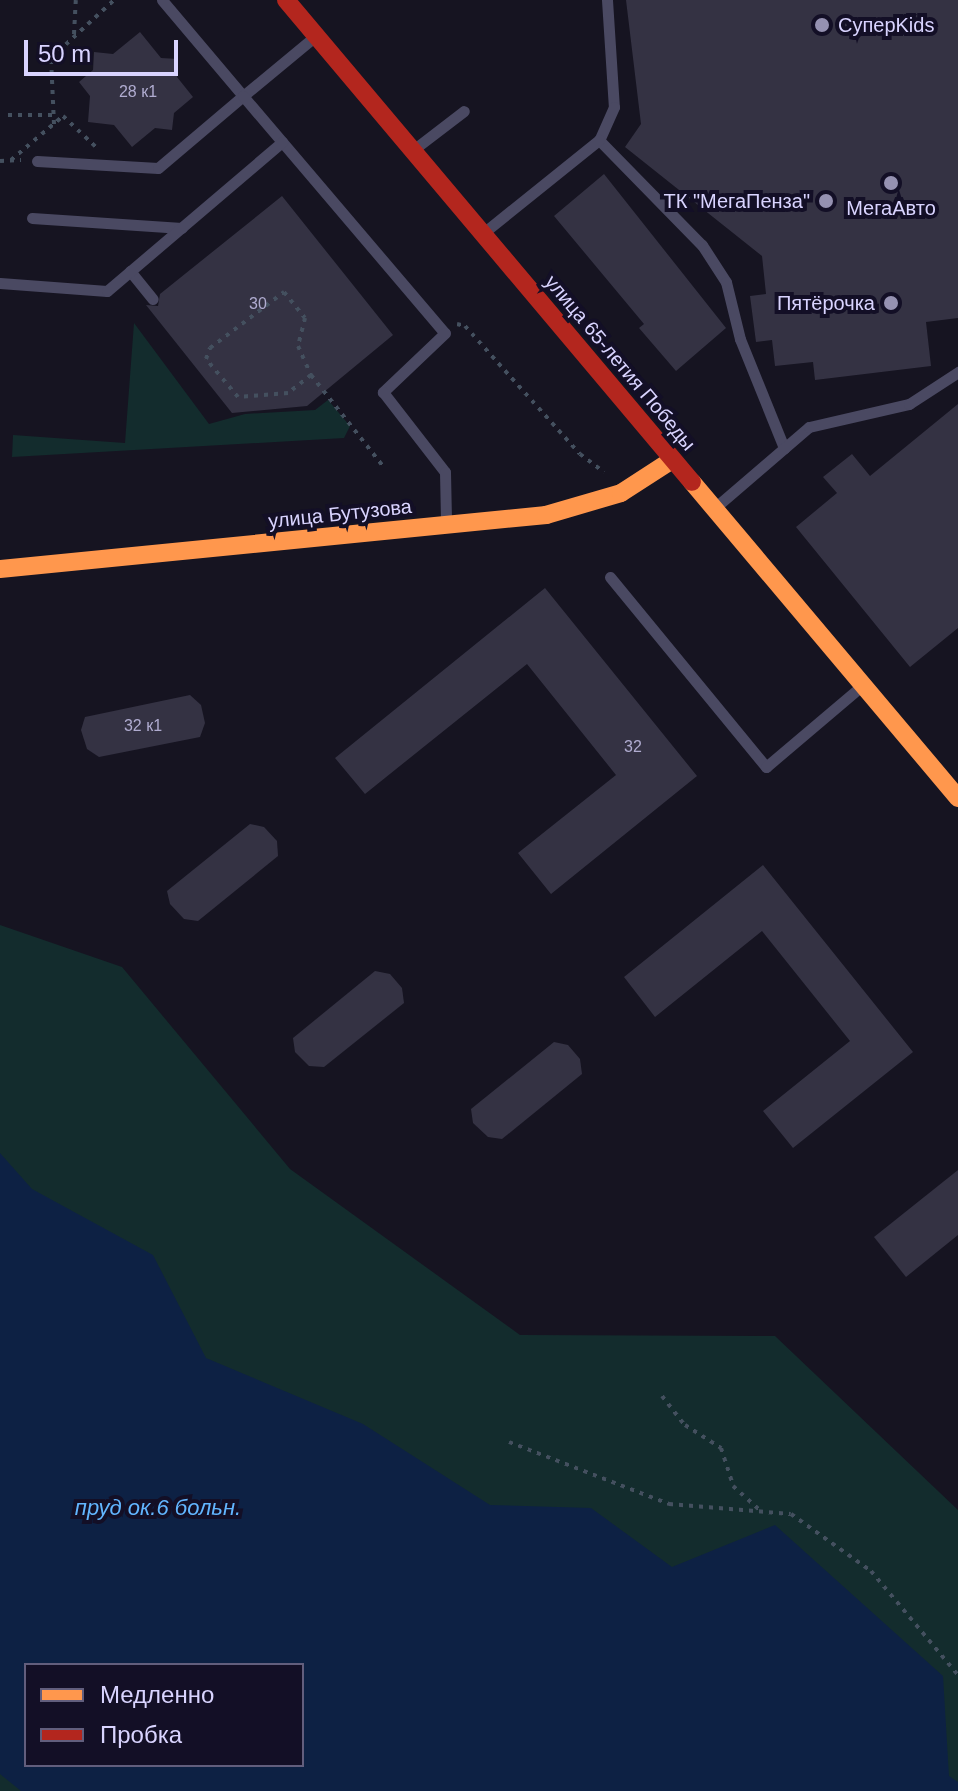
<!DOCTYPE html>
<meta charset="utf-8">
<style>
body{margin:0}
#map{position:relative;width:958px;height:1791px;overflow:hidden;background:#161421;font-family:Arial,sans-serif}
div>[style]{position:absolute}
.green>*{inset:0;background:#132c2d}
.water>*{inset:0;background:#0d2144}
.building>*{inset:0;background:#343243}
.path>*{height:4px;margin-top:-2px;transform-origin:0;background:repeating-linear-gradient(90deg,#44505f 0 4px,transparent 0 10px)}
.lane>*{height:11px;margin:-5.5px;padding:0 5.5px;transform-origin:5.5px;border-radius:5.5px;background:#4a4962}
.slow>*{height:18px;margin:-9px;padding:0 9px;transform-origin:9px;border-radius:9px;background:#ff974d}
.jam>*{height:18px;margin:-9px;padding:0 9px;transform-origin:9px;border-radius:9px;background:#b3261e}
.dots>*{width:22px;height:22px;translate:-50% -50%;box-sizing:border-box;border:4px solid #130f26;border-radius:50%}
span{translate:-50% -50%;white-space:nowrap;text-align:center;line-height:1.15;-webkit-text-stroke:8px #130f26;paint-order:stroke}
.number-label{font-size:16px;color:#b0acd0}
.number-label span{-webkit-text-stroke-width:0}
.poi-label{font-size:20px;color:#d9d4ff}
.left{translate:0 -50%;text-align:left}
.right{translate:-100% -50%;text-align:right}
.street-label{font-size:20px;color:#d9d4ff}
.water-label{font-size:22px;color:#62b6ff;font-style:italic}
.legend{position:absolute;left:24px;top:1663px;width:280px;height:104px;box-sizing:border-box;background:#130f26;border:2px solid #625e7d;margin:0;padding:10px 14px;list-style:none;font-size:24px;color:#d9d4ff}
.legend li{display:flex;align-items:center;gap:16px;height:40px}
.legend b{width:40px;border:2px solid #625e7d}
.scale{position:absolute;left:24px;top:40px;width:154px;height:36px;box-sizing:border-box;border:4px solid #d9d4ff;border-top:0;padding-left:10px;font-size:24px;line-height:28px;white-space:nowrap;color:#d9d4ff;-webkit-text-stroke:6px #130f26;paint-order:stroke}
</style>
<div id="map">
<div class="green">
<i style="clip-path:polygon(134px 323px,209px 424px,245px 414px,315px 410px,328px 400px,350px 426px,344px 438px,12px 457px,13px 435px,125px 443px)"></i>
<i style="clip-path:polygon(evenodd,0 925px,122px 967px,290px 1169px,520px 1335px,775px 1336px,958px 1510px,958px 1791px,0 1791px,0 925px,26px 1665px,302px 1665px,302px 1765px,26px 1765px,26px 1665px)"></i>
</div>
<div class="water">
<i style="clip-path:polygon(evenodd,0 1153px,32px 1189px,153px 1255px,206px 1358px,363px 1424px,490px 1505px,591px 1508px,672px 1567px,775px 1525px,943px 1676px,949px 1776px,958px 1782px,958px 1791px,21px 1791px,0 1774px,0 1153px,26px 1665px,302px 1665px,302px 1765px,26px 1765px,26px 1665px)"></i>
</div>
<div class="building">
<i style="clip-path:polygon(626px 0,958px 0,958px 318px,926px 322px,931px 366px,815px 380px,813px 362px,775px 366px,772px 340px,756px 342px,750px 296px,766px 294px,762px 256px,625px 147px,641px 124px)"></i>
<i style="clip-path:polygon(140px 32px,161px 58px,178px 59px,177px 77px,193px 97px,174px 113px,172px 130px,155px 128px,132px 147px,114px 125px,88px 122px,90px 96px,79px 82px,93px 70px,94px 52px,113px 54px)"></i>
<i style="clip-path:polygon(604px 174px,726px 328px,676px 371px,639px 328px,644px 324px,554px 216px)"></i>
<i style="clip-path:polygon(282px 196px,393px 335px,307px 406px,232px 413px,146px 305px,158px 306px,160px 294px)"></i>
<i style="clip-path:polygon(958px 404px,958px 628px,910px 667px,796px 527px,837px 493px,823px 477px,852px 454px,870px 476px)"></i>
<i style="clip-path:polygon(545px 588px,697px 776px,551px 894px,518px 853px,616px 775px,527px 664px,365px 794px,335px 758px)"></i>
<i style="clip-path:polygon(190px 695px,201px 705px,205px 723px,200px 737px,99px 757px,87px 749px,81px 730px,85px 717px)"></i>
<i style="clip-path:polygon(250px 824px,264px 827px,277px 841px,278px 856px,198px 921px,184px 919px,170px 904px,167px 891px)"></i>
<i style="clip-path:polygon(763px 865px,913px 1052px,793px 1148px,763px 1111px,850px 1041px,762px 931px,655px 1017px,624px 977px)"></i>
<i style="clip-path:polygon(375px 971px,390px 974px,402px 988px,404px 1003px,324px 1067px,309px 1066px,295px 1052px,293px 1038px)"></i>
<i style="clip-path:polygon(554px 1042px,568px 1045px,580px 1059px,582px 1074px,502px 1139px,488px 1137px,473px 1123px,471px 1109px)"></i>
<i style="clip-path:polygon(958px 1170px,958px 1235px,906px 1277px,874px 1237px)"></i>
</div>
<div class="path">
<i style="left:74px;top:34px;width:34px;rotate:-87deg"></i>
<i style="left:8px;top:115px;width:46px"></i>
<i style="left:54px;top:124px;width:66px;rotate:-92.6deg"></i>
<i style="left:51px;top:58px;width:86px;rotate:-42.6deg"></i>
<i style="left:11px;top:160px;width:68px;rotate:-40.2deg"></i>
<i style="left:63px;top:116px;width:48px;rotate:43.3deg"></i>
<i style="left:0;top:161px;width:21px;rotate:-3deg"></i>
<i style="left:457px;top:324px;width:8px;rotate:14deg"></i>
<i style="left:465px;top:326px;width:172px;rotate:48.1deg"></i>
<i style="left:580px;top:454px;width:30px;rotate:37deg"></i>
<i style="left:311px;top:375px;width:29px;rotate:142deg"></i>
<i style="left:288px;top:393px;width:50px;rotate:175.4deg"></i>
<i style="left:238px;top:397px;width:50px;rotate:-130.1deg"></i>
<i style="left:206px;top:359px;width:12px;rotate:-70deg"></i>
<i style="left:210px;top:348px;width:93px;rotate:-37.1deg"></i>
<i style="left:284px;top:292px;width:33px;rotate:51deg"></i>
<i style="left:305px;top:318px;width:29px;rotate:104deg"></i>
<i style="left:298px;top:346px;width:32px;rotate:66deg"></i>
<i style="left:311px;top:375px;width:115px;rotate:51.7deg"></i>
<i style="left:662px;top:1396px;width:37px;rotate:52deg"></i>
<i style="left:685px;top:1425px;width:43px;rotate:32.6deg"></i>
<i style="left:721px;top:1448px;width:40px;rotate:72deg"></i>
<i style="left:733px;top:1486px;width:38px;rotate:42deg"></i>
<i style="left:509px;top:1442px;width:172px;rotate:21.2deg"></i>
<i style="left:669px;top:1504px;width:122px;rotate:4.7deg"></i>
<i style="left:791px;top:1514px;width:98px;rotate:35.5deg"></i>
<i style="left:871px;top:1571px;width:136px;rotate:50.1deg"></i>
</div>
<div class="lane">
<i style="left:162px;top:0;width:126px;rotate:49.8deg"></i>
<i style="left:243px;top:96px;width:89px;rotate:-39.6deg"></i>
<i style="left:607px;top:0;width:107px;rotate:86.3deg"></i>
<i style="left:614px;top:107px;width:36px;rotate:114deg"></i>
<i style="left:599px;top:140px;width:147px;rotate:45.6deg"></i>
<i style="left:702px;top:245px;width:44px;rotate:57deg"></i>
<i style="left:726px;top:282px;width:59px;rotate:76.2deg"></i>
<i style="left:740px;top:339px;width:118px;rotate:68deg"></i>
<i style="left:417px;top:147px;width:59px;rotate:-37.5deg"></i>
<i style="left:37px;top:161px;width:121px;rotate:3.3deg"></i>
<i style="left:158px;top:168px;width:111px;rotate:-40.3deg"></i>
<i style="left:243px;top:96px;width:311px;rotate:49.6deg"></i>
<i style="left:445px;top:333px;width:86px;rotate:136.4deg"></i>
<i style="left:383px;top:392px;width:101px;rotate:52.2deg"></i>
<i style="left:445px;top:472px;width:49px;rotate:88.8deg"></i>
<i style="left:32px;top:218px;width:150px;rotate:3.8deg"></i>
<i style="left:487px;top:230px;width:144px;rotate:-38.8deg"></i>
<i style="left:130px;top:271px;width:36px;rotate:51deg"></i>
<i style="left:0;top:283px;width:107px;rotate:4.3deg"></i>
<i style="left:107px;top:291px;width:230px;rotate:-40.4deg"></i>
<i style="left:717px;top:506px;width:121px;rotate:-40.7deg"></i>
<i style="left:809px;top:427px;width:103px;rotate:-13deg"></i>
<i style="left:909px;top:404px;width:59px;rotate:-33.1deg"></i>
<i style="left:610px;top:577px;width:246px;rotate:50.6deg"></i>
<i style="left:766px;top:767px;width:122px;rotate:-40.3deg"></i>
</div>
<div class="slow">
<i style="left:692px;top:482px;width:413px;rotate:49.9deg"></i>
<i style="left:0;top:569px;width:549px;rotate:-5.65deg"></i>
<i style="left:546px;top:515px;width:78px;rotate:-16.3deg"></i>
<i style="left:621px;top:493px;width:61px;rotate:-32.9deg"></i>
</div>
<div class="jam">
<i style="left:286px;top:0;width:630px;rotate:49.89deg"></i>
</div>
<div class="dots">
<i style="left:822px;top:25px;background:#9591b1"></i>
<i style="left:891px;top:183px;background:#9591b1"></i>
<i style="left:826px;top:201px;background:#9591b1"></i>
<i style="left:891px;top:303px;background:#9591b1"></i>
</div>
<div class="number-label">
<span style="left:138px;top:92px">28 к1</span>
<span style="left:258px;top:304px">30</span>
<span style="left:143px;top:726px">32 к1</span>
<span style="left:633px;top:747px">32</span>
</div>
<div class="poi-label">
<span class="left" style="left:838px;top:25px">СуперKids</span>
<span class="right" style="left:810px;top:201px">ТК "МегаПенза"</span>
<span style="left:891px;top:208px">МегаАвто</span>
<span class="right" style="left:875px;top:303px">Пятёрочка</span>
</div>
<div class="street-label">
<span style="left:620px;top:363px;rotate:50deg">улица 65-летия Победы</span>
<span style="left:340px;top:514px;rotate:-6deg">улица Бутузова</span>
</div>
<div class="water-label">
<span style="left:158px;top:1508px">пруд ок.6 больн.</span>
</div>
<ul class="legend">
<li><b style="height:10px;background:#ff974d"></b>Медленно</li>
<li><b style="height:10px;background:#b3261e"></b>Пробка</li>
</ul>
<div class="scale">50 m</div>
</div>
